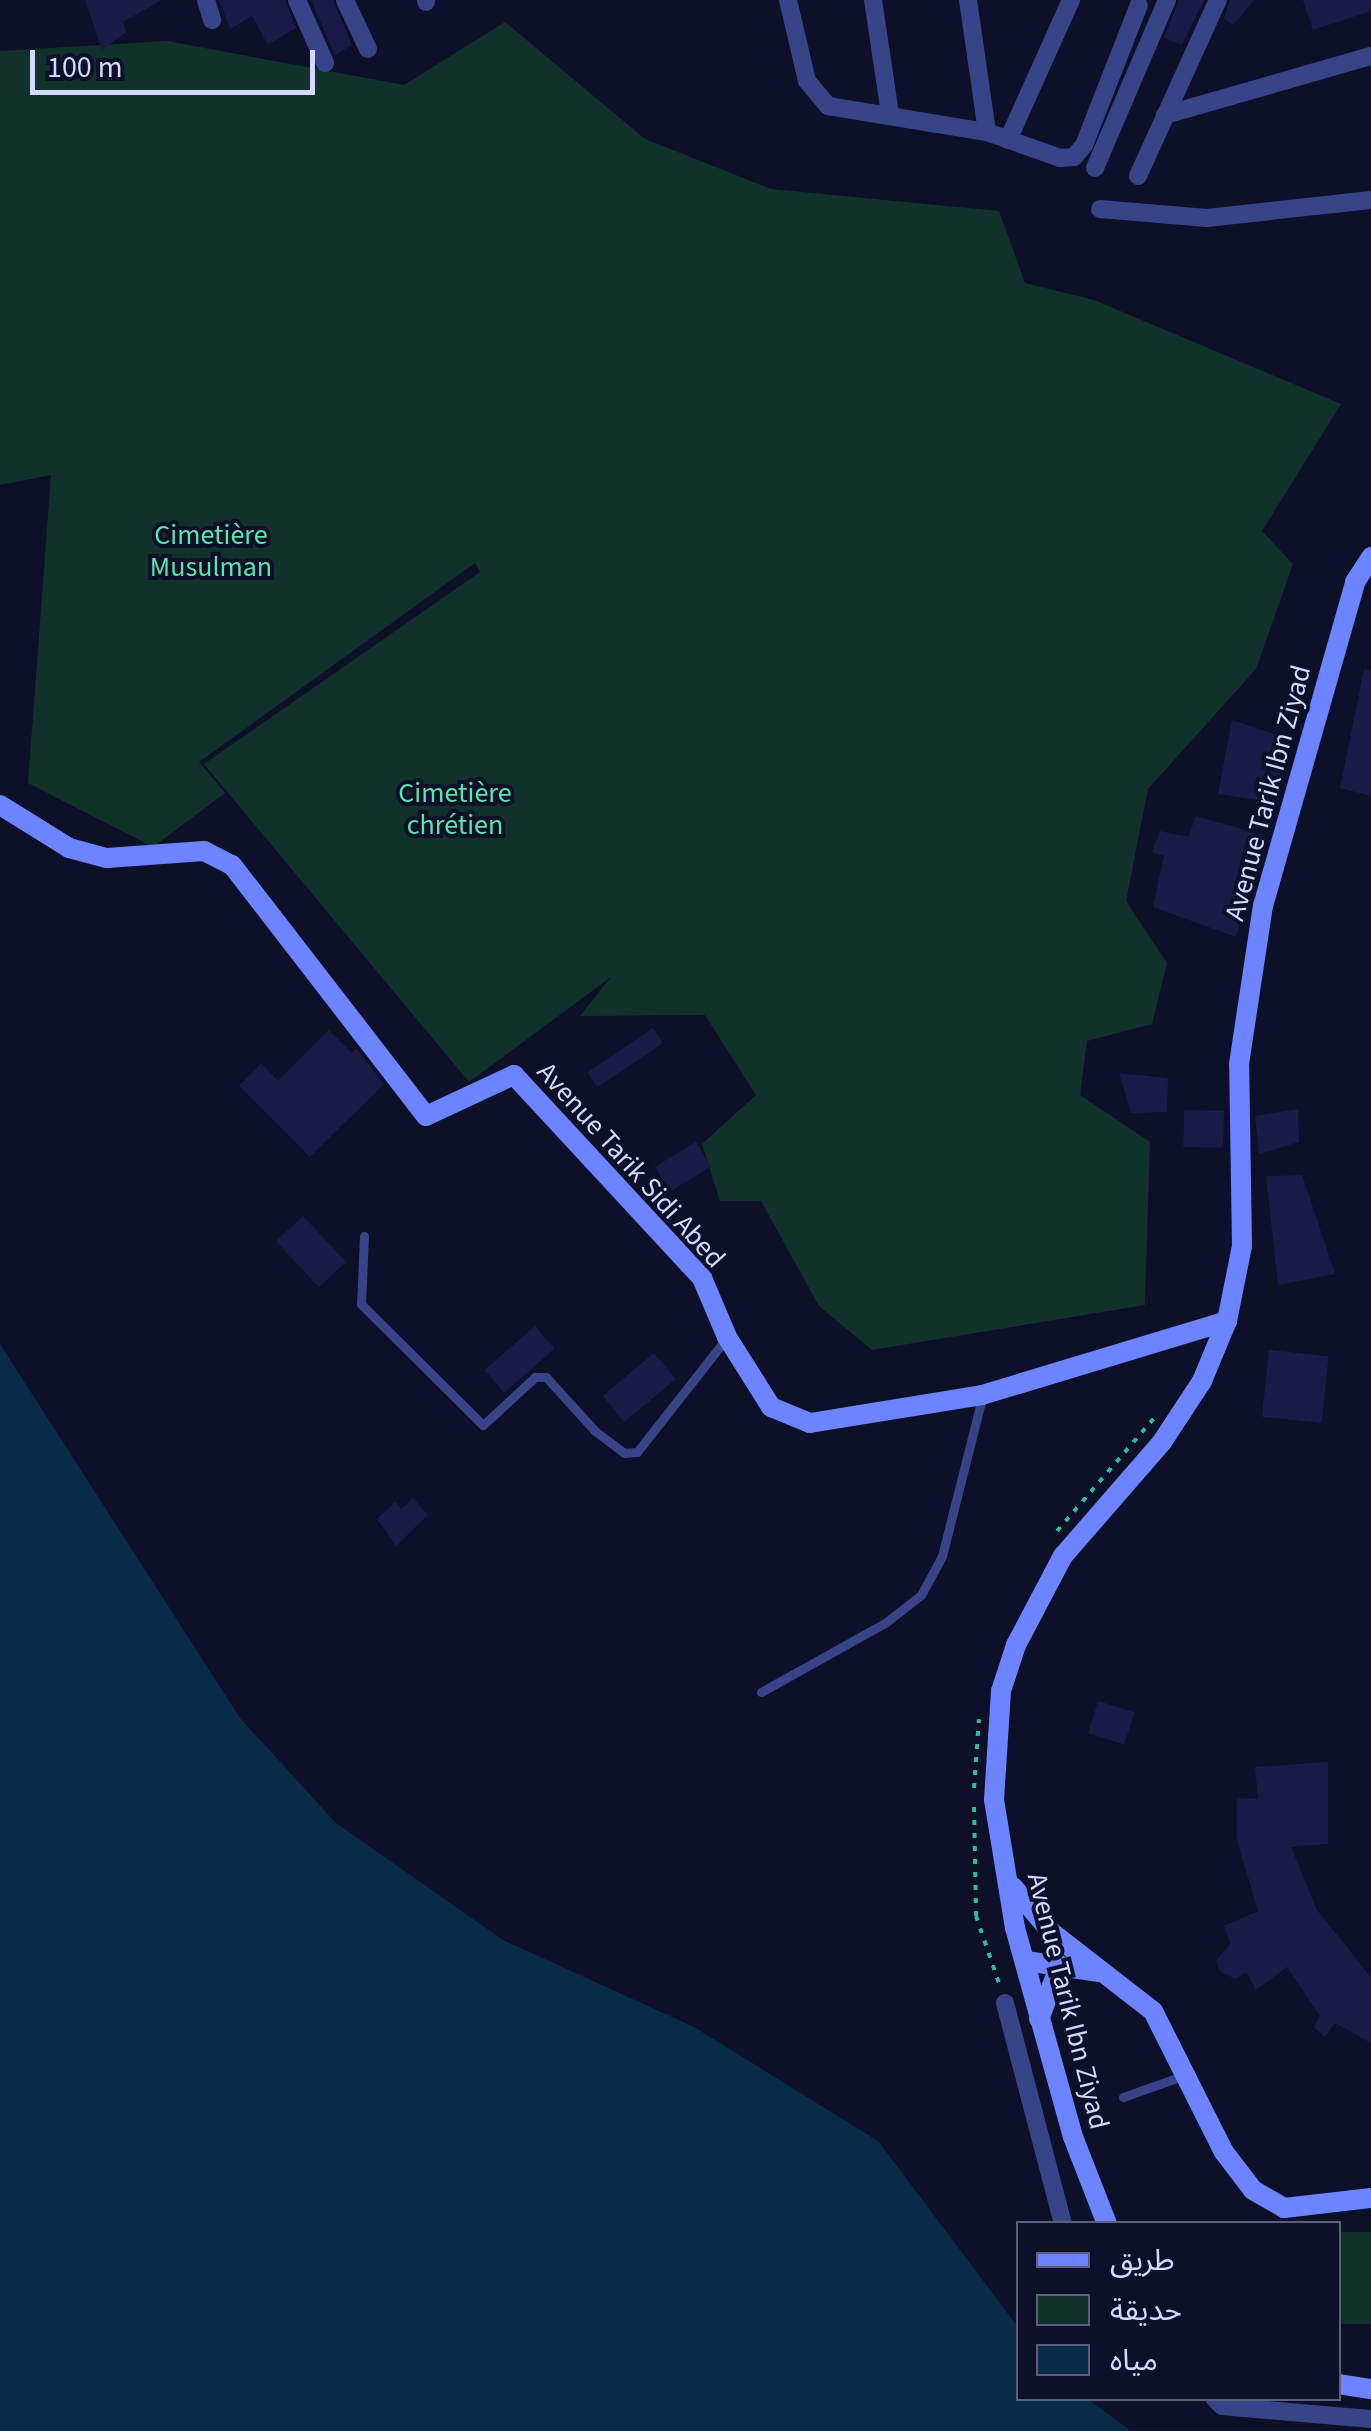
<!DOCTYPE html>
<meta charset="utf-8">
<style>
body{margin:0}
#map{position:relative;width:1371px;height:2431px;overflow:hidden;background:#0e0f28;font-family:"Source Sans 3","Noto Sans Arabic",sans-serif}
div>[style]{position:absolute}
.green>*{inset:0;background:#11322b;transform-origin:0 0}
.water>*{inset:0;background:#082b47}
.building>*{inset:0;background:#1b1a49;transform-origin:0 0}
.path>*{height:4px;margin-top:-2px;transform-origin:0;background:repeating-linear-gradient(90deg,#2abe99 0 5px,transparent 0 13px)}
.lane>*{height:9px;margin:-4.5px;padding:0 4.5px;transform-origin:4.5px;border-radius:4.5px;background:#384488}
.street>*{height:18px;margin:-9px;padding:0 9px;transform-origin:9px;border-radius:9px;background:#384488}
.secondary>*{height:20px;margin:-10px;padding:0 10px;transform-origin:10px;border-radius:10px;background:#6c84ff}
span{translate:-50% -50%;white-space:nowrap;text-align:center;line-height:1.15;-webkit-text-stroke:8px #0e0f28;paint-order:stroke}
.park-label{font-size:28px;color:#5be5a9}
.street-label{font-size:28px;color:#d5d8ff}
.legend{position:absolute;left:1016px;top:2221px;width:325px;height:180px;box-sizing:border-box;background:#0e0f28;border:2px solid #5e5f7e;margin:0;padding:12px 18px;list-style:none;font-size:30px;color:#d5d8ff}
.legend li{display:flex;align-items:center;gap:20px;height:50px}
.legend b{width:50px;border:2px solid #5e5f7e}
.scale{position:absolute;left:30px;top:50px;width:285px;height:45px;box-sizing:border-box;border:5px solid #d5d8ff;border-top:0;padding-left:12px;font-size:30px;line-height:35px;white-space:nowrap;color:#d5d8ff;-webkit-text-stroke:8px #0e0f28;paint-order:stroke}
</style>
<div id="map">
<div class="green">
<i style="clip-path:polygon(505px 22px,645px 139px,771px 189px,999px 211px,1025px 283px,1094px 300px,1341px 404px,1262px 531px,1293px 564px,1256px 669px,1148px 789px,1126px 901px,1167px 963px,1152px 1024px,1087px 1041px,1080px 1095px,1150px 1142px,1145px 1305px,872px 1350px,819px 1306px,761px 1201px,720px 1201px,702px 1144px,756px 1095px,705px 1015px,580px 1016px,611px 977px,469px 1082px,204px 764px,480px 572px,475px 563px,199px 762px,225px 793px,153px 847px,28px 783px,51px 475px,0 485px,0 51px,167px 41px,404px 85px)"></i>
<i style="left:1339px;top:2232px;width:32px;height:92px"></i>
</div>
<div class="water">
<i style="clip-path:polygon(0 1344px,240px 1718px,336px 1823px,503px 1940px,694px 2027px,878px 2141px,1018px 2327px,1018px 2398px,1088px 2399px,1131px 2431px,0 2431px)"></i>
</div>
<div class="building">
<i style="clip-path:polygon(85px 0,162px 0,123px 22px,126px 32px,102px 50px)"></i>
<i style="clip-path:polygon(219px 0,285px 0,296px 28px,268px 45px,252px 16px,230px 29px)"></i>
<i style="clip-path:polygon(311px 0,333px 0,352px 45px,335px 55px)"></i>
<i style="clip-path:polygon(1179px 0,1204px 0,1182px 45px,1164px 38px)"></i>
<i style="clip-path:polygon(1230px 0,1254px 0,1233px 25px,1224px 18px)"></i>
<i style="clip-path:polygon(1303px 0,1371px 0,1371px 11px,1313px 30px)"></i>
<i style="clip-path:polygon(1364px 669px,1371px 670px,1371px 796px,1340px 788px)"></i>
<i style="clip-path:polygon(1232px 720px,1291px 740px,1278px 803px,1218px 794px)"></i>
<i style="clip-path:polygon(1196px 816px,1263px 835px,1236px 937px,1153px 907px,1164px 856px,1152px 852px,1160px 831px,1188px 837px)"></i>
<i style="left:653px;top:1028px;width:18px;height:79px;rotate:56deg"></i>
<i style="clip-path:polygon(329px 1030px,352px 1053px,356px 1048px,384px 1084px,310px 1157px,239px 1086px,261px 1063px,278px 1081px)"></i>
<i style="clip-path:polygon(1119px 1073px,1168px 1078px,1167px 1112px,1131px 1113px)"></i>
<i style="clip-path:polygon(1298px 1109px,1299px 1142px,1259px 1154px,1255px 1116px)"></i>
<i style="left:1184px;top:1110px;width:40px;height:37px;rotate:1deg"></i>
<i style="left:696px;top:1142px;width:29px;height:48px;rotate:59deg"></i>
<i style="clip-path:polygon(1302px 1175px,1335px 1274px,1278px 1285px,1266px 1176px)"></i>
<i style="left:303px;top:1216px;width:63px;height:37px;rotate:47deg"></i>
<i style="left:535px;top:1326px;width:30px;height:67px;rotate:49deg"></i>
<i style="left:1269px;top:1350px;width:60px;height:67px;rotate:6deg"></i>
<i style="left:654px;top:1353px;width:34px;height:67px;rotate:50deg"></i>
<i style="clip-path:polygon(413px 1498px,428px 1515px,396px 1546px,377px 1519px,395px 1502px,401px 1509px)"></i>
<i style="left:1098px;top:1701px;width:38px;height:34px;rotate:17deg"></i>
<i style="clip-path:polygon(1328px 1762px,1328px 1844px,1291px 1847px,1317px 1910px,1371px 1977px,1371px 2043px,1335px 2023px,1325px 2037px,1314px 2027px,1320px 2016px,1287px 1967px,1256px 1990px,1246px 1972px,1236px 1979px,1220px 1972px,1216px 1960px,1231px 1944px,1224px 1926px,1258px 1911px,1237px 1840px,1237px 1798px,1258px 1799px,1255px 1767px)"></i>
</div>
<div class="path">
<i style="left:1057px;top:1531px;width:150px;rotate:-49.3deg"></i>
<i style="left:974px;top:1788px;width:69px;rotate:-85.9deg"></i>
<i style="left:974px;top:1807px;width:109px;rotate:88.9deg"></i>
<i style="left:976px;top:1916px;width:77px;rotate:71.1deg"></i>
</div>
<div class="lane">
<i style="left:364px;top:1236px;width:68px;rotate:92.5deg"></i>
<i style="left:361px;top:1304px;width:172px;rotate:44.8deg"></i>
<i style="left:483px;top:1425px;width:71px;rotate:-42.7deg"></i>
<i style="left:535px;top:1377px;width:11px"></i>
<i style="left:546px;top:1377px;width:73px;rotate:47.8deg"></i>
<i style="left:595px;top:1431px;width:36px;rotate:37deg"></i>
<i style="left:624px;top:1453px;width:13px;rotate:-4deg"></i>
<i style="left:637px;top:1452px;width:144px;rotate:-51.8deg"></i>
<i style="left:761px;top:1692px;width:142px;rotate:-29.1deg"></i>
<i style="left:885px;top:1623px;width:46px;rotate:-37.9deg"></i>
<i style="left:921px;top:1595px;width:44px;rotate:-61.7deg"></i>
<i style="left:942px;top:1556px;width:163px;rotate:-75.8deg"></i>
<i style="left:1123px;top:2097px;width:66px;rotate:-19.5deg"></i>
</div>
<div class="street">
<i style="left:206px;top:0;width:21px;rotate:73deg"></i>
<i style="left:297px;top:0;width:69px;rotate:66deg"></i>
<i style="left:345px;top:0;width:54px;rotate:64.9deg"></i>
<i style="left:426px;top:0;width:2px;rotate:90deg"></i>
<i style="left:788px;top:0;width:83px;rotate:76.8deg"></i>
<i style="left:807px;top:81px;width:33px;rotate:50deg"></i>
<i style="left:828px;top:106px;width:161px;rotate:9.3deg"></i>
<i style="left:987px;top:132px;width:77px;rotate:19.6deg"></i>
<i style="left:1060px;top:158px;width:14px;rotate:-4deg"></i>
<i style="left:1074px;top:157px;width:16px;rotate:-50deg"></i>
<i style="left:1084px;top:145px;width:150px;rotate:-68.6deg"></i>
<i style="left:873px;top:0;width:115px;rotate:81.5deg"></i>
<i style="left:968px;top:0;width:133px;rotate:81.8deg"></i>
<i style="left:1165px;top:115px;width:214px;rotate:-16deg"></i>
<i style="left:1008px;top:140px;width:154px;rotate:-65.8deg"></i>
<i style="left:1095px;top:168px;width:183px;rotate:-66.8deg"></i>
<i style="left:1138px;top:176px;width:193px;rotate:-65.6deg"></i>
<i style="left:1100px;top:209px;width:107px;rotate:4.8deg"></i>
<i style="left:1207px;top:218px;width:165px;rotate:-6.3deg"></i>
<i style="left:1005px;top:2003px;width:228px;rotate:75.3deg"></i>
<i style="left:1214px;top:2398px;width:11px;rotate:45deg"></i>
<i style="left:1222px;top:2406px;width:150px;rotate:5deg"></i>
</div>
<div class="secondary">
<i style="left:0;top:805px;width:81px;rotate:31.9deg"></i>
<i style="left:69px;top:848px;width:39px;rotate:15deg"></i>
<i style="left:107px;top:858px;width:97px;rotate:-4.1deg"></i>
<i style="left:204px;top:851px;width:31px;rotate:27deg"></i>
<i style="left:232px;top:865px;width:317px;rotate:52.3deg"></i>
<i style="left:426px;top:1116px;width:97px;rotate:-25deg"></i>
<i style="left:514px;top:1075px;width:277px;rotate:47.2deg"></i>
<i style="left:702px;top:1278px;width:64px;rotate:67deg"></i>
<i style="left:727px;top:1337px;width:83px;rotate:57.8deg"></i>
<i style="left:771px;top:1407px;width:42px;rotate:22.3deg"></i>
<i style="left:810px;top:1423px;width:174px;rotate:-9.2deg"></i>
<i style="left:982px;top:1395px;width:256px;rotate:-16.8deg"></i>
<i style="left:1013px;top:1887px;width:59px;rotate:49.8deg"></i>
<i style="left:1051px;top:1932px;width:129px;rotate:37.8deg"></i>
<i style="left:1153px;top:2011px;width:158px;rotate:63.3deg"></i>
<i style="left:1224px;top:2152px;width:48px;rotate:52.7deg"></i>
<i style="left:1253px;top:2190px;width:36px;rotate:30deg"></i>
<i style="left:1284px;top:2208px;width:88px;rotate:-6.6deg"></i>
<i style="left:1026px;top:1961px;width:74px;rotate:8.6deg"></i>
<i style="left:1039px;top:2019px;width:58px;rotate:-68.7deg"></i>
<i style="left:1107px;top:2224px;width:93px;rotate:-111.3deg"></i>
<i style="left:1073px;top:2137px;width:217px;rotate:-105.5deg"></i>
<i style="left:1015px;top:1928px;width:130px;rotate:-99.3deg"></i>
<i style="left:994px;top:1800px;width:109px;rotate:-86.3deg"></i>
<i style="left:1001px;top:1691px;width:48px;rotate:-71.9deg"></i>
<i style="left:1016px;top:1645px;width:101px;rotate:-62.2deg"></i>
<i style="left:1063px;top:1556px;width:151px;rotate:-49deg"></i>
<i style="left:1162px;top:1442px;width:73px;rotate:-56.7deg"></i>
<i style="left:1202px;top:1381px;width:65px;rotate:-67.4deg"></i>
<i style="left:1227px;top:1321px;width:76px;rotate:-78.7deg"></i>
<i style="left:1242px;top:1246px;width:182px;rotate:-90.9deg"></i>
<i style="left:1239px;top:1064px;width:160px;rotate:-81.4deg"></i>
<i style="left:1263px;top:906px;width:337px;rotate:-74.1deg"></i>
<i style="left:1355px;top:582px;width:30px;rotate:-57deg"></i>
<i style="left:1338px;top:2384px;width:33px;rotate:9deg"></i>
</div>
<div class="park-label">
<span style="left:211px;top:551px">Cimetière<br>Musulman</span>
<span style="left:455px;top:809px">Cimetière<br>chrétien</span>
</div>
<div class="street-label">
<span style="left:1268px;top:793px;rotate:-75deg">Avenue Tarik Ibn Ziyad</span>
<span style="left:631px;top:1165px;rotate:48deg">Avenue Tarik Sidi Abed</span>
<span style="left:1068px;top:2001px;rotate:76deg">Avenue Tarik Ibn Ziyad</span>
</div>
<ul class="legend">
<li><b style="height:12px;background:#6c84ff"></b>طريق</li>
<li><b style="height:28px;background:#11322b"></b>حديقة</li>
<li><b style="height:28px;background:#082b47"></b>مياه</li>
</ul>
<div class="scale">100 m</div>
</div>
